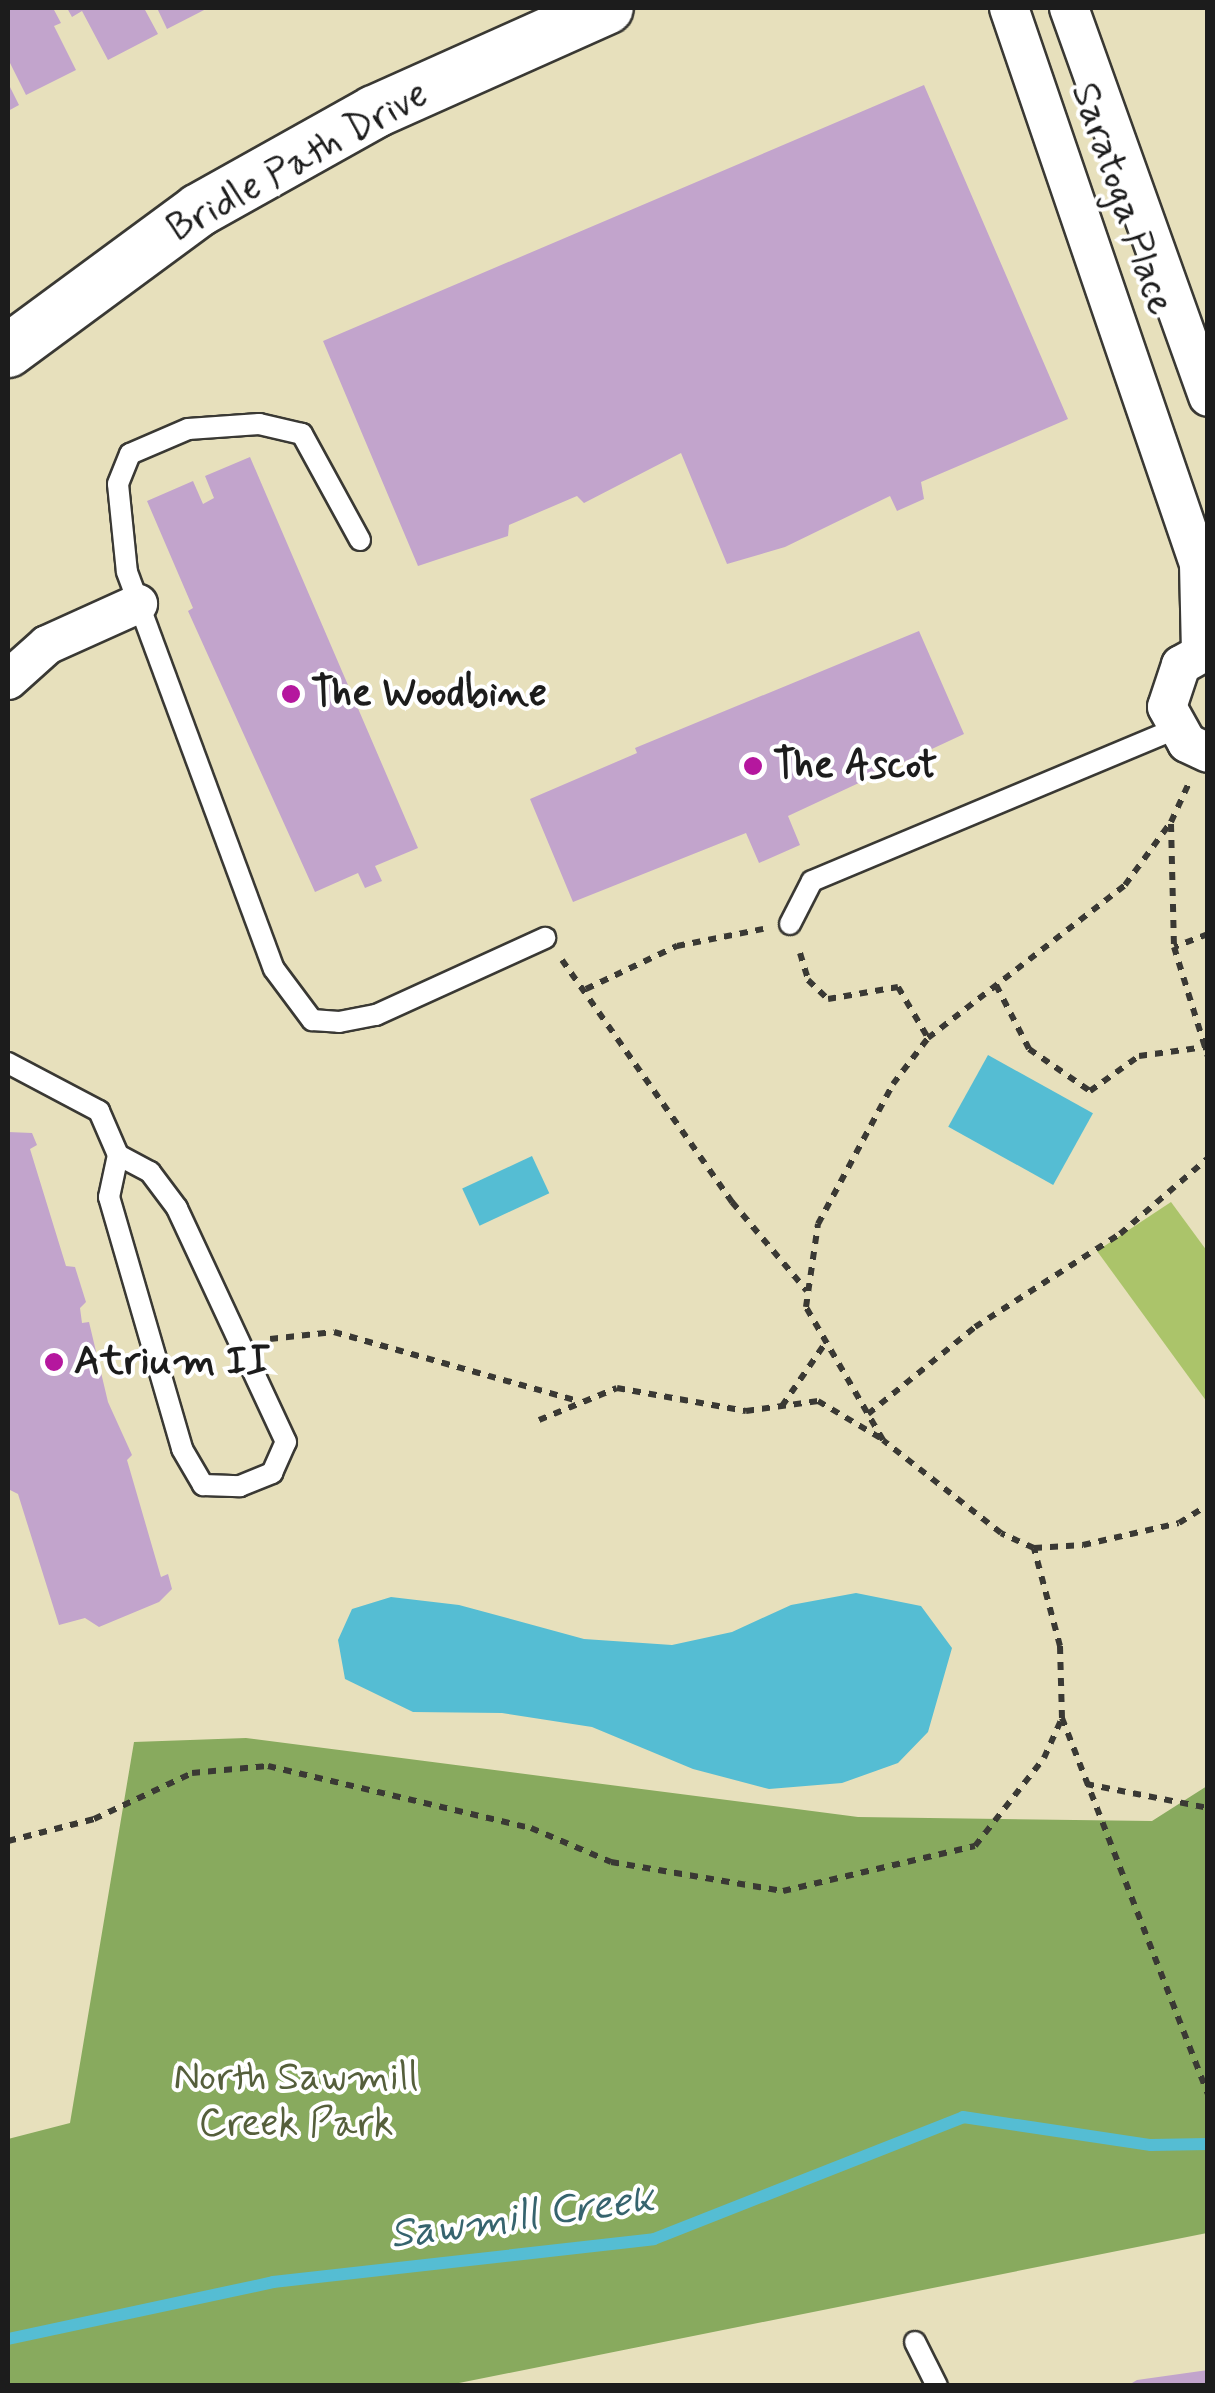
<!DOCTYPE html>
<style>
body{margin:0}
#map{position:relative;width:1215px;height:2393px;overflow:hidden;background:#e7e0bc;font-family:Mynerve,sans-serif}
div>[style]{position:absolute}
.green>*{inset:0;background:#abc46a}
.forest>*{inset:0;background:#88aa5e}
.water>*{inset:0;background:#55bdd3;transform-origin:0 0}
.stream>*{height:12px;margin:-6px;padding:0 6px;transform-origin:6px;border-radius:6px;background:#55bdd3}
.building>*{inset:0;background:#c2a4cc}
.path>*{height:6px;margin-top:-3px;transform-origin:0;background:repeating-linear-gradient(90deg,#3a3934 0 8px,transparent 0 16px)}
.roads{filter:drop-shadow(2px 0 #3a3934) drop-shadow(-2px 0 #3a3934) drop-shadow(0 2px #3a3934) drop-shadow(0 -2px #3a3934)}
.lane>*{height:20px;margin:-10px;padding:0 10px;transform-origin:10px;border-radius:10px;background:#fff}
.street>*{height:38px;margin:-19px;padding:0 19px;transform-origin:19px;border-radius:19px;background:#fff}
.secondary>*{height:52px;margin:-26px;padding:0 26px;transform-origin:26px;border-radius:26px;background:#fff}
.dots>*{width:28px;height:28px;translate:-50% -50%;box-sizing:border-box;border:5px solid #fff;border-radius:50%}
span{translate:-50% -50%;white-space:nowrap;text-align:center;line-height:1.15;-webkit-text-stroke:8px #fff;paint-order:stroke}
.street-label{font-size:40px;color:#1c1c1c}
.poi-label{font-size:40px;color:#1c1c1c;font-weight:700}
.left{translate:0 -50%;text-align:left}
.park-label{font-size:40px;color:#555f3b}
.water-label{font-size:42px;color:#36646e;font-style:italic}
.frame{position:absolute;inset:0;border:10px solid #1c1c1c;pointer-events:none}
</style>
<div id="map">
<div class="green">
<i style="clip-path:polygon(1171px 1202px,1207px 1251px,1207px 1402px,1097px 1251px)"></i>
</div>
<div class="forest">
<i style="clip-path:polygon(246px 1738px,858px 1817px,1152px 1821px,1207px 1786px,1207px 2233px,449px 2385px,8px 2385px,8px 2139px,70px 2123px,134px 1742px)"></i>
</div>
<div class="water">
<i style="left:988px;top:1055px;width:120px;height:82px;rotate:29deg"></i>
<i style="left:532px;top:1156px;width:41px;height:77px;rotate:65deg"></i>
<i style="clip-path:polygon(856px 1593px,921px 1606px,952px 1648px,928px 1732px,898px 1763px,842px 1783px,769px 1789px,693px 1769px,592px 1727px,502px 1713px,413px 1712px,345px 1679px,338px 1640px,352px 1609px,391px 1597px,459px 1605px,584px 1639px,672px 1645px,732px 1632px,791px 1605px)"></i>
</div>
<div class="stream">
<i style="left:8px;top:2339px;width:271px;rotate:-12.1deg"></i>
<i style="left:273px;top:2282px;width:383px;rotate:-6.4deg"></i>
<i style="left:654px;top:2239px;width:332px;rotate:-21.5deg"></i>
<i style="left:963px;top:2117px;width:190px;rotate:8.5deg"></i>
<i style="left:1151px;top:2145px;width:57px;rotate:-1deg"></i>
</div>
<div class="building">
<i style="clip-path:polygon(8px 8px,53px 8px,61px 23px,54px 26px,76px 70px,26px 95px,8px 59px)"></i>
<i style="clip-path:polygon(67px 8px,144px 8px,158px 34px,108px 60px,82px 11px,72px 17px)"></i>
<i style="clip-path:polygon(157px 8px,208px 8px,167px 29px)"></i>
<i style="clip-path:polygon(8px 83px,19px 105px,8px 111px)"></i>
<i style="clip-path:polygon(924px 85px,1068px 419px,921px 482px,924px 499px,897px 511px,890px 496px,785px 547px,727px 564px,681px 453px,584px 503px,577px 496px,509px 525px,508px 536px,418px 566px,323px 341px)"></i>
<i style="clip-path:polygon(250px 457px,418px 848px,375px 866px,382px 881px,365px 888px,358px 873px,315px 892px,188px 611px,193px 608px,147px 501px,193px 481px,203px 504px,214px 498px,205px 476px)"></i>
<i style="clip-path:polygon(919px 631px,964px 734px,788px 816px,800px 845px,759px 863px,746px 833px,573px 902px,530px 799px,637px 753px,635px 748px)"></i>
<i style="clip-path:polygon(8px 1132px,32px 1133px,37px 1145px,30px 1149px,66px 1266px,75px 1267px,86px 1302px,80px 1308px,82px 1323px,89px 1322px,108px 1402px,132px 1455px,127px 1460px,161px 1577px,168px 1574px,172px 1589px,159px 1602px,99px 1627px,85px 1618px,59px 1625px,18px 1494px,8px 1489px)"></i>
<i style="clip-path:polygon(1208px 2370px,1208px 2386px,1127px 2386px,1137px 2380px)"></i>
</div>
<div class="path">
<i style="left:1171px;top:824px;width:122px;rotate:88.6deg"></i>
<i style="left:1208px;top:934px;width:36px;rotate:159deg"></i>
<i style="left:1174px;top:947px;width:115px;rotate:72.8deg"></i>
<i style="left:800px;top:953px;width:28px;rotate:73deg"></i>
<i style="left:808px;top:980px;width:28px;rotate:44deg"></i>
<i style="left:828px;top:999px;width:71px;rotate:-9.7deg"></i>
<i style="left:898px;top:987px;width:59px;rotate:59.5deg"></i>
<i style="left:562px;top:960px;width:296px;rotate:54.9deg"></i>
<i style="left:732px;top:1202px;width:116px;rotate:49.9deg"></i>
<i style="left:996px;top:985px;width:72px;rotate:62.7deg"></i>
<i style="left:1029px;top:1049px;width:74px;rotate:34.5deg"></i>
<i style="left:1090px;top:1091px;width:60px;rotate:-35.5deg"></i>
<i style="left:1139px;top:1056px;width:67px;rotate:-7.8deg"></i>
<i style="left:586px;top:989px;width:101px;rotate:-25.3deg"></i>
<i style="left:677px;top:946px;width:88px;rotate:-11.2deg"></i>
<i style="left:270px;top:1339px;width:64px;rotate:-6.2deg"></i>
<i style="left:334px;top:1332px;width:254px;rotate:15.8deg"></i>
<i style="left:782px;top:1406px;width:78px;rotate:-55.5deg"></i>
<i style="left:868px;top:1414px;width:138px;rotate:-39.1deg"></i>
<i style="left:975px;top:1327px;width:172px;rotate:-32.7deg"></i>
<i style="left:1120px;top:1234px;width:116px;rotate:-40.8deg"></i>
<i style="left:539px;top:1420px;width:84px;rotate:-22.3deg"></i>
<i style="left:617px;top:1388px;width:131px;rotate:10.1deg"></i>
<i style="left:746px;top:1411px;width:73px;rotate:-7.9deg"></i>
<i style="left:818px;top:1401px;width:74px;rotate:30.7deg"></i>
<i style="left:1034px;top:1548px;width:49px;rotate:-3.5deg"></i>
<i style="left:1083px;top:1545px;width:98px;rotate:-12.9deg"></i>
<i style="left:1179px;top:1523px;width:34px;rotate:-32deg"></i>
<i style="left:1062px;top:1718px;width:403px;rotate:68.8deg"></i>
<i style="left:1086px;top:1784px;width:124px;rotate:11.1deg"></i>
<i style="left:8px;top:1841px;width:89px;rotate:-14.3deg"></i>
<i style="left:94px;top:1819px;width:108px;rotate:-25.1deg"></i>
<i style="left:192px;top:1773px;width:76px;rotate:-5.3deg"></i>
<i style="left:268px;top:1766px;width:270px;rotate:13.3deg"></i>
<i style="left:531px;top:1828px;width:87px;rotate:23deg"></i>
<i style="left:611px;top:1862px;width:174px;rotate:9.6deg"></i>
<i style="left:783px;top:1891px;width:197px;rotate:-13.2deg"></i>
<i style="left:975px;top:1846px;width:112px;rotate:-51.9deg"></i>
<i style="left:1044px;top:1758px;width:44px;rotate:-65.8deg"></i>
<i style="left:1062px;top:1718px;width:72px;rotate:-91.6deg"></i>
<i style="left:1060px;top:1646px;width:101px;rotate:-104.9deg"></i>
<i style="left:1034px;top:1548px;width:36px;rotate:-156deg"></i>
<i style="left:1001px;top:1533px;width:150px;rotate:-141.8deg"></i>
<i style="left:883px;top:1440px;width:154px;rotate:-120.1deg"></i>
<i style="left:806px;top:1307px;width:84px;rotate:-81.8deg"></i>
<i style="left:818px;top:1224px;width:159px;rotate:-61.8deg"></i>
<i style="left:893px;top:1084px;width:58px;rotate:-52.7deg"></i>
<i style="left:928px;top:1038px;width:249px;rotate:-37.8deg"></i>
<i style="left:1125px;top:885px;width:78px;rotate:-53.9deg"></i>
<i style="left:1171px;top:822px;width:41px;rotate:-65.3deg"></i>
</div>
<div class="roads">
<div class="lane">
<i style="left:360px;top:540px;width:121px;rotate:-118.7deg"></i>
<i style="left:302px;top:434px;width:44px;rotate:-166.9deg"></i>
<i style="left:259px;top:424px;width:71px;rotate:176deg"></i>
<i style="left:188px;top:429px;width:63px;rotate:156.7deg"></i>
<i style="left:130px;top:454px;width:32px;rotate:112deg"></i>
<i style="left:118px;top:484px;width:88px;rotate:84.2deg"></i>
<i style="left:127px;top:572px;width:423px;rotate:69.7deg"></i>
<i style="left:274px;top:969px;width:64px;rotate:53.3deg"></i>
<i style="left:312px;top:1020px;width:27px;rotate:4deg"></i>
<i style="left:339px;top:1022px;width:38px;rotate:-11deg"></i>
<i style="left:376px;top:1015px;width:186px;rotate:-24.5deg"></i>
<i style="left:790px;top:924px;width:48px;rotate:-62.9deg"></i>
<i style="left:812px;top:881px;width:394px;rotate:-22.7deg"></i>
<i style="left:8px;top:1063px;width:103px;rotate:27.8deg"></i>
<i style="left:99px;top:1111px;width:48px;rotate:66.6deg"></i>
<i style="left:118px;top:1155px;width:43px;rotate:102.1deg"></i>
<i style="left:109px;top:1197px;width:262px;rotate:73.8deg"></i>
<i style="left:182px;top:1449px;width:42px;rotate:59.7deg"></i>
<i style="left:203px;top:1485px;width:37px;rotate:2deg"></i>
<i style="left:240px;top:1486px;width:35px;rotate:-22deg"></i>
<i style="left:272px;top:1473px;width:34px;rotate:-66deg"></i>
<i style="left:286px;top:1442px;width:258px;rotate:-115deg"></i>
<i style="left:177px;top:1208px;width:45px;rotate:-126.9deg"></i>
<i style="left:150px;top:1172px;width:36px;rotate:-152deg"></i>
<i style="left:915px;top:2342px;width:49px;rotate:63.4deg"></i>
</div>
<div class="street">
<i style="left:1009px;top:8px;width:588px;rotate:71.13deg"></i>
<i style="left:1199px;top:564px;width:88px;rotate:88.7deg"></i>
<i style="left:1069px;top:8px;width:413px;rotate:70.3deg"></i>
<i style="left:1208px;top:650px;width:31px;rotate:151deg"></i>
<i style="left:1181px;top:665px;width:44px;rotate:108.4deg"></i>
<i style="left:1167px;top:707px;width:41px;rotate:60.9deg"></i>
<i style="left:1187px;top:743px;width:23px;rotate:25deg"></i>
<i style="left:8px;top:680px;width:52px;rotate:-41.9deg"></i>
<i style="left:47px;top:645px;width:100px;rotate:-24.3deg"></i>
</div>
<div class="secondary">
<i style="left:8px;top:351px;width:237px;rotate:-36.4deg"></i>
<i style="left:199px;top:210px;width:201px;rotate:-29.2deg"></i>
<i style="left:374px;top:112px;width:255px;rotate:-24.1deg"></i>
</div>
</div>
<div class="dots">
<i style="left:291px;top:694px;background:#b5179e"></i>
<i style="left:753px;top:766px;background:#b5179e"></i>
<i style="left:54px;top:1362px;background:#b5179e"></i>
</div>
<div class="street-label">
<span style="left:298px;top:162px;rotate:-29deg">Bridle Path Drive</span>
<span style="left:1122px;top:199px;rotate:71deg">Saratoga Place</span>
</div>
<div class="poi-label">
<span class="left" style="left:311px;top:694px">The Woodbine</span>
<span class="left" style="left:773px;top:766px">The Ascot</span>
<span class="left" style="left:74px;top:1362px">Atrium II</span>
</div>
<div class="park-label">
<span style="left:296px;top:2101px">North Sawmill<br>Creek Park</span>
</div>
<div class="water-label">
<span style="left:522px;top:2218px;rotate:-8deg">Sawmill Creek</span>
</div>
<div class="frame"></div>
</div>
